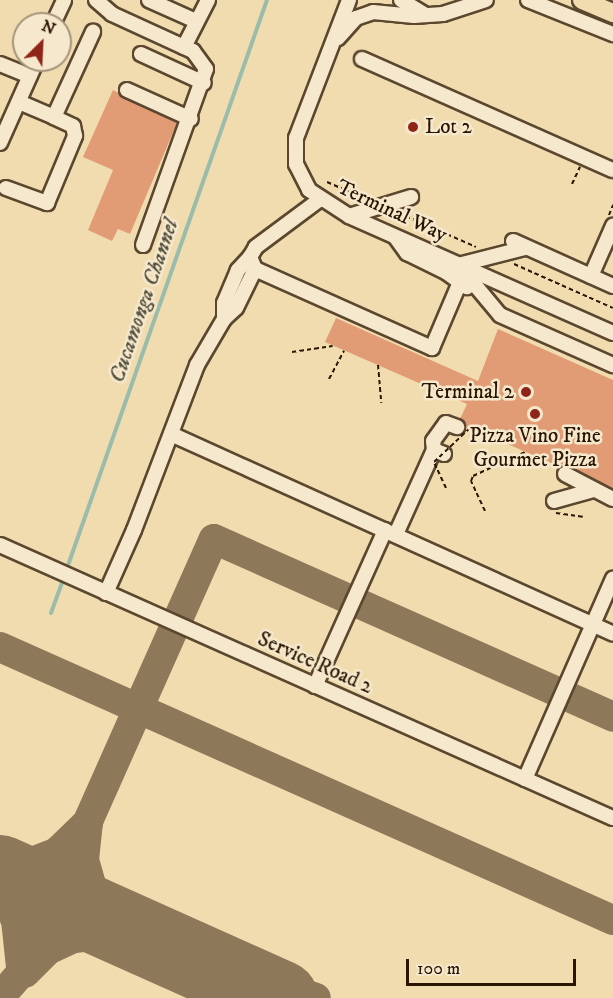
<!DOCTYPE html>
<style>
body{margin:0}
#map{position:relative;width:613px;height:998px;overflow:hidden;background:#f1dcb0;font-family:"IM FELL DW Pica",serif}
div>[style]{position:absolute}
.stream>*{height:4px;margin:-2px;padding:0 2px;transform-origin:2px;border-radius:2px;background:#9bbcab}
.taxiway>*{height:30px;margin:-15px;padding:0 15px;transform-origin:15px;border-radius:15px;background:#8d7859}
.runway>*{height:76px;margin:-38px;padding:0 38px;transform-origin:38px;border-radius:38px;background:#8d7859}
.building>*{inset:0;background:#e29c75}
.path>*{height:2px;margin-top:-1px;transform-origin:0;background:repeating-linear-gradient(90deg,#291502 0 4.5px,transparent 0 7.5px)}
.roads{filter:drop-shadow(2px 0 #5b472e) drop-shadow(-2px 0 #5b472e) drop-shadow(0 2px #5b472e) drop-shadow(0 -2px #5b472e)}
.minor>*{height:14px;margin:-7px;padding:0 7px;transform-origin:7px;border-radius:7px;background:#f6e8cc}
.major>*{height:18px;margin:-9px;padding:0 9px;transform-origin:9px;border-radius:9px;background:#f1dcb0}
.path-bridge>*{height:2px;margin-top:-1px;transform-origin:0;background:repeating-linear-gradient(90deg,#291502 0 4.5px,transparent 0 7.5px)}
.dots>*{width:16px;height:16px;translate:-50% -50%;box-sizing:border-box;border:3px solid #f6e8cc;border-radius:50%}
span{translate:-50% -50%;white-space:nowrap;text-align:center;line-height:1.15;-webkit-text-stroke:5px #f6e8cc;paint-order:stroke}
.poi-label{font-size:21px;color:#291502}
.left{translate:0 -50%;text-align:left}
.right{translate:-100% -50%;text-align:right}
.street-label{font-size:21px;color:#291502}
.water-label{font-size:22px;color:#514f3d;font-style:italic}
.north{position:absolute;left:12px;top:12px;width:60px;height:60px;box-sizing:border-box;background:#f6e8cc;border:2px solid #a4947b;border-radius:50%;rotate:24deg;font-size:16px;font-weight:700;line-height:24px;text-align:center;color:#291502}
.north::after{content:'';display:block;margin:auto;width:21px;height:27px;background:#8f2418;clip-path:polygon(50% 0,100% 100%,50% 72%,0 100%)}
.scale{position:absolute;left:406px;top:959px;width:170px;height:27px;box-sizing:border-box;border:3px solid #291502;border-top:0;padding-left:8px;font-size:18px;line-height:21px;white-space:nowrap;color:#291502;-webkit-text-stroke:4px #f6e8cc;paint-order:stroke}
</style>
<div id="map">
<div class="stream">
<i style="left:66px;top:571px;width:605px;rotate:-70.61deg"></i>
<i style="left:51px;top:613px;width:37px;rotate:-70deg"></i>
</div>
<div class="taxiway">
<i style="left:0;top:647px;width:671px;rotate:24.01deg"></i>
<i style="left:0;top:865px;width:24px"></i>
<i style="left:24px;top:865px;width:34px;rotate:-21deg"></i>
<i style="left:56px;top:853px;width:45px;rotate:-44.1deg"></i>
<i style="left:88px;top:822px;width:38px;rotate:96deg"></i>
<i style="left:84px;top:860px;width:29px;rotate:74deg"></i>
<i style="left:92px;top:888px;width:32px;rotate:54deg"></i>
<i style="left:111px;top:914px;width:37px;rotate:35deg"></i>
<i style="left:0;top:890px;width:34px;rotate:62deg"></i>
<i style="left:16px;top:920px;width:47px;rotate:83.9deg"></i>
<i style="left:25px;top:973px;width:33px;rotate:-45deg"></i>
<i style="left:48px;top:950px;width:29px;rotate:-25deg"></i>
<i style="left:74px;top:938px;width:46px;rotate:-6.2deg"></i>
<i style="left:120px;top:933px;width:26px;rotate:11deg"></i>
<i style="left:146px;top:938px;width:180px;rotate:19.4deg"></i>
<i style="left:0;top:997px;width:30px;rotate:-49deg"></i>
<i style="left:20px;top:974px;width:476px;rotate:-66deg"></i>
<i style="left:214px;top:539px;width:437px;rotate:24deg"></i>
</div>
<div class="runway">
<i style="left:0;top:873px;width:307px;rotate:24.1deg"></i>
</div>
<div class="building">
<i style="clip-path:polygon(113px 90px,177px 123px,130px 234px,118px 229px,112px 241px,88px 230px,113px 170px,83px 157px)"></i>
<i style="clip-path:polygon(336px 318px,478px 381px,498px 329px,613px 380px,613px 489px,569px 465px,560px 467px,466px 426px,460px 419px,467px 404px,325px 342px)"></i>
</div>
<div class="path">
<i style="left:327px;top:182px;width:43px;rotate:23.6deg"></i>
<i style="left:572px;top:184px;width:19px;rotate:-65deg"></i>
<i style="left:399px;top:213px;width:84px;rotate:23.8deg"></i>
<i style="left:609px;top:215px;width:11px;rotate:-68deg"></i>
<i style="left:514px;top:264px;width:108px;rotate:24deg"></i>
<i style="left:292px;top:352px;width:41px;rotate:-8.3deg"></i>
<i style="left:378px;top:365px;width:38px;rotate:85deg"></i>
<i style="left:329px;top:379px;width:32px;rotate:-62deg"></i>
<i style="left:485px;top:511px;width:33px;rotate:-115deg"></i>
<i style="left:471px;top:481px;width:5px;rotate:-68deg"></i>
<i style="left:473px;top:476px;width:57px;rotate:-24.8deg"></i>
<i style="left:556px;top:513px;width:27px;rotate:8deg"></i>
</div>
<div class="roads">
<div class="minor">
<i style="left:96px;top:0;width:21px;rotate:41deg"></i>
<i style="left:112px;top:14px;width:89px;rotate:24.6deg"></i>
<i style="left:193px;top:51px;width:22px;rotate:54deg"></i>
<i style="left:206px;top:69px;width:187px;rotate:109.7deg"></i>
<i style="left:149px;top:0;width:51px;rotate:24.1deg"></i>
<i style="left:349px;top:0;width:148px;rotate:111deg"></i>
<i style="left:296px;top:138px;width:26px;rotate:90deg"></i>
<i style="left:296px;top:164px;width:29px;rotate:63deg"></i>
<i style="left:309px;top:190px;width:48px;rotate:33deg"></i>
<i style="left:349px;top:216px;width:289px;rotate:23.9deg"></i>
<i style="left:401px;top:0;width:26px;rotate:31deg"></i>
<i style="left:528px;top:0;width:92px;rotate:21.8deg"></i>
<i style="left:53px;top:24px;width:26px;rotate:-65deg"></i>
<i style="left:338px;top:38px;width:27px;rotate:-48deg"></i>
<i style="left:356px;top:18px;width:18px;rotate:-19deg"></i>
<i style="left:373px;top:12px;width:41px;rotate:5.6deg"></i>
<i style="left:414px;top:16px;width:29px;rotate:-4deg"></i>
<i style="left:443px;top:14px;width:45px;rotate:-18deg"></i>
<i style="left:184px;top:47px;width:53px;rotate:-62.9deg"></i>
<i style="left:141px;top:54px;width:69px;rotate:24.7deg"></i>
<i style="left:362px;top:59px;width:274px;rotate:23.9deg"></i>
<i style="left:0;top:64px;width:32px;rotate:22deg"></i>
<i style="left:127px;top:90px;width:70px;rotate:24.4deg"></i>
<i style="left:19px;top:102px;width:38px;rotate:23deg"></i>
<i style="left:54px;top:117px;width:94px;rotate:-65.4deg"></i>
<i style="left:0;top:143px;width:91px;rotate:-66deg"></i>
<i style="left:6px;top:188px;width:44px;rotate:20.1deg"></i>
<i style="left:47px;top:203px;width:73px;rotate:-67.3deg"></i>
<i style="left:75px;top:136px;width:10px;rotate:-101deg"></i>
<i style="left:73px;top:126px;width:21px;rotate:-155deg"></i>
<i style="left:319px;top:200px;width:79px;rotate:143.3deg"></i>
<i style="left:256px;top:247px;width:12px;rotate:121deg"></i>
<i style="left:250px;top:257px;width:13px;rotate:67deg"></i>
<i style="left:255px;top:269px;width:194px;rotate:24.1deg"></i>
<i style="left:432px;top:348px;width:72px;rotate:-67deg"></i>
<i style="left:349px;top:216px;width:65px;rotate:-17deg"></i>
<i style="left:396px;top:238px;width:19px;rotate:54deg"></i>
<i style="left:407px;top:253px;width:43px;rotate:26deg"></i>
<i style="left:446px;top:272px;width:26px;rotate:36deg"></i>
<i style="left:513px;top:241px;width:110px;rotate:24.2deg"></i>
<i style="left:250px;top:257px;width:18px;rotate:133deg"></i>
<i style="left:238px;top:270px;width:36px;rotate:113deg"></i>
<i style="left:224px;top:303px;width:16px;rotate:90deg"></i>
<i style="left:224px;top:319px;width:16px;rotate:-43deg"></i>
<i style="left:236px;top:308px;width:43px;rotate:-64deg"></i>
<i style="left:458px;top:265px;width:69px;rotate:-14.2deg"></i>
<i style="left:460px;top:267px;width:62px;rotate:50.2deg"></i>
<i style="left:500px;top:315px;width:124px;rotate:23.9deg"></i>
<i style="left:591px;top:276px;width:55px;rotate:-66.3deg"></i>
<i style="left:171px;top:434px;width:485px;rotate:24.3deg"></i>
<i style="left:444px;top:454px;width:11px;rotate:-158deg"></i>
<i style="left:434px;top:450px;width:9px;rotate:-96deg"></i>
<i style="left:433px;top:441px;width:22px;rotate:-54deg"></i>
<i style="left:446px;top:423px;width:12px;rotate:20deg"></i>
<i style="left:565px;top:474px;width:54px;rotate:27.5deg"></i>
<i style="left:554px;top:501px;width:41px;rotate:-15.4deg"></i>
<i style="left:396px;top:534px;width:92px;rotate:-65.7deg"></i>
<i style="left:0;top:545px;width:671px;rotate:24.01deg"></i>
<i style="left:106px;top:593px;width:69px;rotate:-66deg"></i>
<i style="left:134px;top:530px;width:177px;rotate:-69.1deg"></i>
<i style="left:197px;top:365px;width:53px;rotate:-59.6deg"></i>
<i style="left:315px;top:686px;width:171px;rotate:-65.8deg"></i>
<i style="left:525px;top:779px;width:219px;rotate:-66.3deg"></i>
</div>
<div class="major">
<i style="left:582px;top:0;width:34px;rotate:23deg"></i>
</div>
</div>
<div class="path-bridge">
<i style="left:446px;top:488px;width:29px;rotate:-115deg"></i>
<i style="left:434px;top:462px;width:50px;rotate:-43.4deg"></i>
</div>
<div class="dots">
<i style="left:413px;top:127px;background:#8f2418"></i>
<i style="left:526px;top:392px;background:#8f2418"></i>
<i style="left:535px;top:414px;background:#8f2418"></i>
</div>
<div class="poi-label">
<span class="left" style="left:425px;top:127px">Lot 2</span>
<span class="right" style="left:514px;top:392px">Terminal 2</span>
<span style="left:535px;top:448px">Pizza Vino Fine<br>Gourmet Pizza</span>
</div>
<div class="street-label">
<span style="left:392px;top:211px;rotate:25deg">Terminal Way</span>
<span style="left:315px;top:663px;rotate:24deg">Service Road 2</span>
</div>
<div class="water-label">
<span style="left:144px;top:301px;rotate:-71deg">Cucamonga Channel</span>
</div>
<div class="north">N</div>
<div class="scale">100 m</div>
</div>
